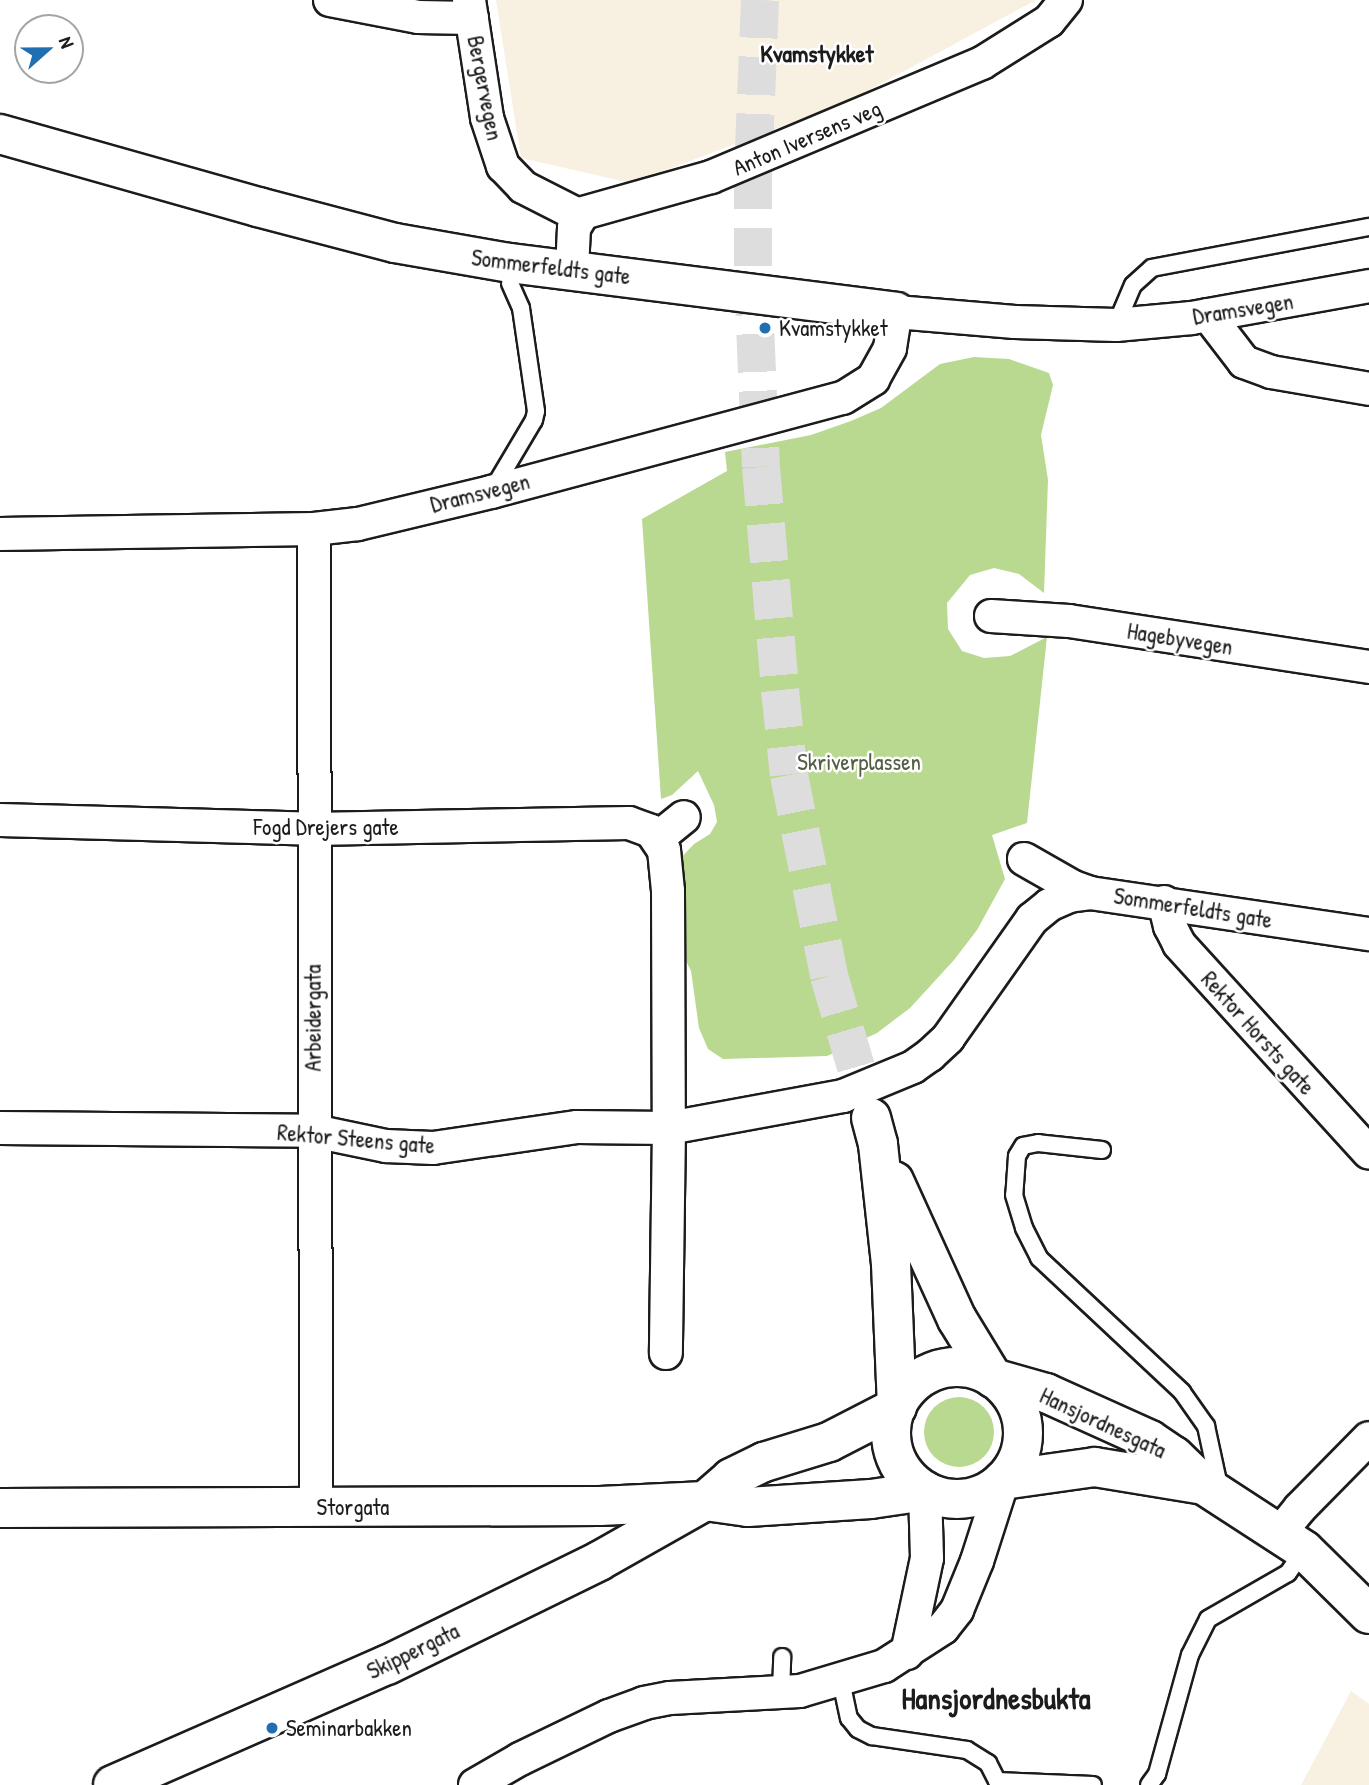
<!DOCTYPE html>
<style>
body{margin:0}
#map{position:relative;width:1369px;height:1785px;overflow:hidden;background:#fff;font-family:"Patrick Hand",sans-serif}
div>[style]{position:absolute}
.built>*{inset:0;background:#f8f0e1}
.green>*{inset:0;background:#b9d890}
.round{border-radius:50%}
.primary-tunnel>*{height:38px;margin-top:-19px;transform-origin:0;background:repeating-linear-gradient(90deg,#ddd 0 38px,transparent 0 57px)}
.roads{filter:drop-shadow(2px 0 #1c1c1c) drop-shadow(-2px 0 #1c1c1c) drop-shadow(0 2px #1c1c1c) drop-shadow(0 -2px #1c1c1c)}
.lane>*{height:16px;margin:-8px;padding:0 8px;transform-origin:8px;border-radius:8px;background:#fff}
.street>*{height:32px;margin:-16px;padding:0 16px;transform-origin:16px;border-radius:16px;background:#fff}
.secondary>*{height:38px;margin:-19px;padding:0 19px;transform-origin:19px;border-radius:19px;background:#fff}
.primary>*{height:38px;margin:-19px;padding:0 19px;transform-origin:19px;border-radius:19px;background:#fff}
.primary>.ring{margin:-19px;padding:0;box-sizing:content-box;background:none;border:38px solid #fff;border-radius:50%}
.dots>*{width:19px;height:19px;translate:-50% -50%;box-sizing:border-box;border:4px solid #fff;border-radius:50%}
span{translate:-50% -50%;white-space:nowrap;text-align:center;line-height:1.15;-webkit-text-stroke:5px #fff;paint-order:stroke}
.street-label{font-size:23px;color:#1c1c1c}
.poi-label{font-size:23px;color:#1c1c1c}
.left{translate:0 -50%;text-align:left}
.park-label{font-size:23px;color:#535e45}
.neighbourhood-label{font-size:24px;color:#1c1c1c;font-weight:700}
.district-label{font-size:30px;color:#1c1c1c;font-weight:700}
.north{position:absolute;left:14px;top:14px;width:70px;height:70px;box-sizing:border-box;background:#fff;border:2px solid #a4a4a4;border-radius:50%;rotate:69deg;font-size:19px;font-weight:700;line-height:28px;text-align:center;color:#1c1c1c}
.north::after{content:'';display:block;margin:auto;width:24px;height:32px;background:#1f6fb2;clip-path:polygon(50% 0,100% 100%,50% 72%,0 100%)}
</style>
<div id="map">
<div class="built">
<i style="clip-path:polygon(496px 0,1036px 0,845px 103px,631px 183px,521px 158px)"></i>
<i style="clip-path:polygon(1351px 1691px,1369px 1704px,1369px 1785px,1301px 1785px)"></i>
</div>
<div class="green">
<i style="clip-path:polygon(974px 357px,1009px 359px,1049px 373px,1053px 385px,1041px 435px,1048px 480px,1044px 593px,1019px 574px,994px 568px,970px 575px,947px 603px,948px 629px,962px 651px,984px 658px,1010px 656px,1047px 637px,1027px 823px,992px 835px,1005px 879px,977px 930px,954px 960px,910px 1008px,877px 1033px,827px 1056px,723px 1059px,708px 1049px,699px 1028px,691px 971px,679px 947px,679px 860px,694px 844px,710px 834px,717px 822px,714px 805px,698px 771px,672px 795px,661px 799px,642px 519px,727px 471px,725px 452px,811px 435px,851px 421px,881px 408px,940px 364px)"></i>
<i class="round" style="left:924px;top:1397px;width:70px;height:70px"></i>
</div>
<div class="primary-tunnel">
<i style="left:760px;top:0;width:171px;rotate:92.3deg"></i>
<i style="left:753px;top:171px;width:106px;rotate:90deg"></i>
<i style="left:753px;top:277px;width:190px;rotate:87.6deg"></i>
<i style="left:761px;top:467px;width:224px;rotate:85.1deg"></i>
<i style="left:780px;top:690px;width:85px;rotate:84deg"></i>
<i style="left:789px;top:775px;width:205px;rotate:78.7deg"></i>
<i style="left:829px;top:976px;width:148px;rotate:73.5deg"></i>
</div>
<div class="roads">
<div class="lane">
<i style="left:1116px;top:325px;width:43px;rotate:-67deg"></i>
<i style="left:1133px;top:285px;width:25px;rotate:-42deg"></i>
<i style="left:1152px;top:268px;width:221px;rotate:-10.7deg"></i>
<i style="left:493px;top:489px;width:80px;rotate:-59.3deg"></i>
<i style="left:534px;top:420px;width:9px;rotate:-77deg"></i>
<i style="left:536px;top:411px;width:104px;rotate:-98.3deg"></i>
<i style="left:521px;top:308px;width:27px;rotate:-114deg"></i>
<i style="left:1102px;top:1150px;width:64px;rotate:-173.8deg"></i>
<i style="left:1038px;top:1143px;width:15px;rotate:169deg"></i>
<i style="left:1023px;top:1146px;width:12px;rotate:121deg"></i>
<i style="left:1017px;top:1156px;width:39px;rotate:94deg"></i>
<i style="left:1014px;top:1195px;width:34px;rotate:73deg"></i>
<i style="left:1024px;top:1228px;width:34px;rotate:63deg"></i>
<i style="left:1039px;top:1258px;width:196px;rotate:43.1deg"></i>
<i style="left:1182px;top:1392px;width:42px;rotate:54.8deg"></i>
<i style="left:1206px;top:1426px;width:66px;rotate:77.8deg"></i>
<i style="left:841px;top:1681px;width:38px;rotate:78deg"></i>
<i style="left:849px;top:1718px;width:14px;rotate:51deg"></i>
<i style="left:858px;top:1729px;width:16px;rotate:27deg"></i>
<i style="left:872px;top:1736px;width:96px;rotate:8.4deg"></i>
<i style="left:967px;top:1750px;width:25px;rotate:32deg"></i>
<i style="left:988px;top:1763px;width:20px;rotate:63deg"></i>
<i style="left:997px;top:1781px;width:96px;rotate:2.4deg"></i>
<i style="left:781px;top:1693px;width:36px;rotate:-88deg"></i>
<i style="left:1149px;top:1785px;width:14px;rotate:-54deg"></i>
<i style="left:1157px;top:1774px;width:123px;rotate:-74.5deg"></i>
<i style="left:1190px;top:1655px;width:40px;rotate:-63.4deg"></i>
<i style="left:1208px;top:1619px;width:92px;rotate:-29.9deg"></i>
<i style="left:1288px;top:1573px;width:28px;rotate:-55deg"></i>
</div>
<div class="street">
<i style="left:330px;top:0;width:90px;rotate:10.9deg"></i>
<i style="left:418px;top:17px;width:54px;rotate:1.1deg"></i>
<i style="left:469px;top:0;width:119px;rotate:81.3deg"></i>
<i style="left:487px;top:118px;width:51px;rotate:71.6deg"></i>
<i style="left:503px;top:166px;width:29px;rotate:46deg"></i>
<i style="left:523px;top:187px;width:64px;rotate:27deg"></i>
<i style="left:572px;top:270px;width:42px;rotate:-87.3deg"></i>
<i style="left:574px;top:228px;width:17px;rotate:-59deg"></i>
<i style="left:583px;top:213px;width:133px;rotate:-15.7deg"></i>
<i style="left:711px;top:177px;width:294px;rotate:-22.8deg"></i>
<i style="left:982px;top:63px;width:79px;rotate:-32.1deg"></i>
<i style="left:1049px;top:21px;width:27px;rotate:-51deg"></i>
<i style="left:1208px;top:315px;width:59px;rotate:52.5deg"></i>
<i style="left:1244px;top:362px;width:29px;rotate:20deg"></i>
<i style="left:1271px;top:372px;width:99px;rotate:9.8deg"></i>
<i style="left:314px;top:529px;width:979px;rotate:89.88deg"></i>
<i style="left:0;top:534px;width:314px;rotate:-0.9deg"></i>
<i style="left:314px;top:529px;width:44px;rotate:-6.5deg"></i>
<i style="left:358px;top:524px;width:137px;rotate:-13.5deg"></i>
<i style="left:491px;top:492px;width:364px;rotate:-15deg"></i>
<i style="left:843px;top:398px;width:36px;rotate:-32deg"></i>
<i style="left:873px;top:379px;width:35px;rotate:-61deg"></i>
<i style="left:890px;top:348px;width:36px;rotate:-81deg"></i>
<i style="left:896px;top:312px;width:119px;rotate:4.8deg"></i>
<i style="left:1015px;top:322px;width:101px;rotate:1.7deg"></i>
<i style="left:1116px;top:325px;width:76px;rotate:-5.3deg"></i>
<i style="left:1192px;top:318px;width:180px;rotate:-10.2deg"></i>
<i style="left:991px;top:616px;width:78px;rotate:3.7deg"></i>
<i style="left:1069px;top:621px;width:304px;rotate:8.7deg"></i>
<i style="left:0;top:820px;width:313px;rotate:1.6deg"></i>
<i style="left:313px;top:829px;width:316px;rotate:-1.1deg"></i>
<i style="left:629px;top:823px;width:23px;rotate:20deg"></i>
<i style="left:651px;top:831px;width:23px;rotate:56deg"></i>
<i style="left:664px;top:850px;width:41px;rotate:84.4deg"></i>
<i style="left:668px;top:891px;width:237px;rotate:89.8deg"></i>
<i style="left:669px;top:1128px;width:225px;rotate:90.8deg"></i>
<i style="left:658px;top:838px;width:33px;rotate:-39deg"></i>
<i style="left:1024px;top:859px;width:56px;rotate:29.7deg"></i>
<i style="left:1073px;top:887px;width:18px;rotate:19deg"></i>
<i style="left:1090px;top:893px;width:282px;rotate:8.4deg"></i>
<i style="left:1164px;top:902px;width:25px;rotate:76deg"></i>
<i style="left:1170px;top:926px;width:20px;rotate:63deg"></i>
<i style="left:1179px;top:944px;width:282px;rotate:47.7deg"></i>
<i style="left:0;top:1128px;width:314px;rotate:0.5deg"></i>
<i style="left:314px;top:1131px;width:74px;rotate:11.8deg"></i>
<i style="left:386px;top:1146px;width:47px;rotate:2.4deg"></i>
<i style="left:433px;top:1148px;width:146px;rotate:-8.3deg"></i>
<i style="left:577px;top:1127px;width:92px;rotate:0.6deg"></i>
<i style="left:669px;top:1128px;width:177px;rotate:-10.4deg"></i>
<i style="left:843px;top:1096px;width:76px;rotate:-22.5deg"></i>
<i style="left:913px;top:1067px;width:21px;rotate:-35deg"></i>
<i style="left:930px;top:1055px;width:25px;rotate:-43deg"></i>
<i style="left:948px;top:1038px;width:146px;rotate:-54.8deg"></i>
<i style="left:1032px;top:919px;width:22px;rotate:-39deg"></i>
<i style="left:1049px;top:905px;width:22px;rotate:-24deg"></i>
<i style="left:1069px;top:896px;width:21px;rotate:-8deg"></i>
<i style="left:1279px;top:1534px;width:33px;rotate:-51deg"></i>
<i style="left:1300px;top:1508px;width:98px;rotate:-45.4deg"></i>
<i style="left:907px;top:1653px;width:97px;rotate:-78.1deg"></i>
<i style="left:927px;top:1558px;width:67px;rotate:-91.7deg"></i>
<i style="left:475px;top:1785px;width:52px;rotate:-30deg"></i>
<i style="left:520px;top:1759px;width:99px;rotate:-25.8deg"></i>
<i style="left:609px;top:1716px;width:37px;rotate:-20deg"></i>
<i style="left:644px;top:1703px;width:26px;rotate:-11deg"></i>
<i style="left:670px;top:1698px;width:130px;rotate:-3.1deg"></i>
<i style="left:800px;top:1691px;width:88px;rotate:-16.6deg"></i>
<i style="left:884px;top:1666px;width:70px;rotate:-32.8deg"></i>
<i style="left:943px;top:1628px;width:23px;rotate:-52deg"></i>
<i style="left:957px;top:1610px;width:53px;rotate:-67.8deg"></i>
<i style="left:977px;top:1561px;width:85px;rotate:-72.2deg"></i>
</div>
<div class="secondary">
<i style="left:0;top:134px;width:268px;rotate:15.8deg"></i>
<i style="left:258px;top:207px;width:142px;rotate:14.7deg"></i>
<i style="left:395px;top:243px;width:117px;rotate:9.9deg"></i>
<i style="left:510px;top:263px;width:389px;rotate:7.2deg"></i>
<i style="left:993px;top:1378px;width:55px;rotate:15.8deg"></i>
<i style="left:1046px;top:1393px;width:114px;rotate:24.3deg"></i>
<i style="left:1150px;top:1440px;width:29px;rotate:34deg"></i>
<i style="left:1174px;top:1456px;width:42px;rotate:44deg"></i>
<i style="left:1204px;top:1485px;width:119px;rotate:33deg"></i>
<i style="left:1304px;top:1550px;width:91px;rotate:44.6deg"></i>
<i style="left:1003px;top:1480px;width:93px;rotate:-8deg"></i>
<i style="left:1095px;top:1467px;width:110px;rotate:9.4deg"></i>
<i style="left:113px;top:1785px;width:299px;rotate:-23.7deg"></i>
<i style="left:387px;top:1665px;width:236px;rotate:-26.1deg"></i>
<i style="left:599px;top:1561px;width:122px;rotate:-29.5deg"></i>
</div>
<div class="primary">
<i style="left:894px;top:1181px;width:152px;rotate:65.5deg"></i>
<i style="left:957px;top:1319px;width:69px;rotate:58.6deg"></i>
<i class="ring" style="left:891px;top:1367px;width:94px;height:94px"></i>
<i style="left:705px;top:1501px;width:35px;rotate:-41deg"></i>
<i style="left:731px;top:1478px;width:37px;rotate:-26deg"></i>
<i style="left:764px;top:1462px;width:68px;rotate:-17.1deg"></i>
<i style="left:829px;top:1442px;width:76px;rotate:-27.2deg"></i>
<i style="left:897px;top:1407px;width:143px;rotate:-92.4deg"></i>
<i style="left:891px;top:1264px;width:121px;rotate:-96.2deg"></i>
<i style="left:878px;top:1144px;width:27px;rotate:-105deg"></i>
<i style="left:0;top:1508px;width:600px;rotate:-0.19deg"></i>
<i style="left:600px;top:1506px;width:105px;rotate:-2.7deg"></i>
<i style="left:705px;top:1501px;width:43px;rotate:7.9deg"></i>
<i style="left:748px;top:1507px;width:123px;rotate:-3.7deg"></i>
<i style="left:871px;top:1499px;width:55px;rotate:-8.4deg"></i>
</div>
</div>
<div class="dots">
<i style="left:765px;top:328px;background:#1f6fb2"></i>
<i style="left:272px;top:1728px;background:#1f6fb2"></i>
</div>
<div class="street-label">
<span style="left:485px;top:88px;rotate:79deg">Bergervegen</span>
<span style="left:807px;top:138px;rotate:-23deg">Anton Iversens veg</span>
<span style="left:551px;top:267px;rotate:7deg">Sommerfeldts gate</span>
<span style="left:1243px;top:309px;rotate:-9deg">Dramsvegen</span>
<span style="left:480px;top:493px;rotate:-14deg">Dramsvegen</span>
<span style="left:1180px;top:639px;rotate:9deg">Hagebyvegen</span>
<span style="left:326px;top:827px">Fogd Drejers gate</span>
<span style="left:1193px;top:908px;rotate:9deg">Sommerfeldts gate</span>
<span style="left:313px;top:1018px;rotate:-90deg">Arbeidergata</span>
<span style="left:1258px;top:1033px;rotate:48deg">Rektor Horsts gate</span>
<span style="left:356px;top:1139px;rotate:5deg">Rektor Steens gate</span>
<span style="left:1103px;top:1423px;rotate:25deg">Hansjordnesgata</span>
<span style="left:353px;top:1507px">Storgata</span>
<span style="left:413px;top:1651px;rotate:-26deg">Skippergata</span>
</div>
<div class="poi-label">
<span class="left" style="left:779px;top:328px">Kvamstykket</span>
<span class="left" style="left:286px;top:1728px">Seminarbakken</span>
</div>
<div class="park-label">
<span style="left:859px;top:762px">Skriverplassen</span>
</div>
<div class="neighbourhood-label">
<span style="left:817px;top:54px">Kvamstykket</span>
</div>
<div class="district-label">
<span style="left:996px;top:1698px">Hansjordnesbukta</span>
</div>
<div class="north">N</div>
</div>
